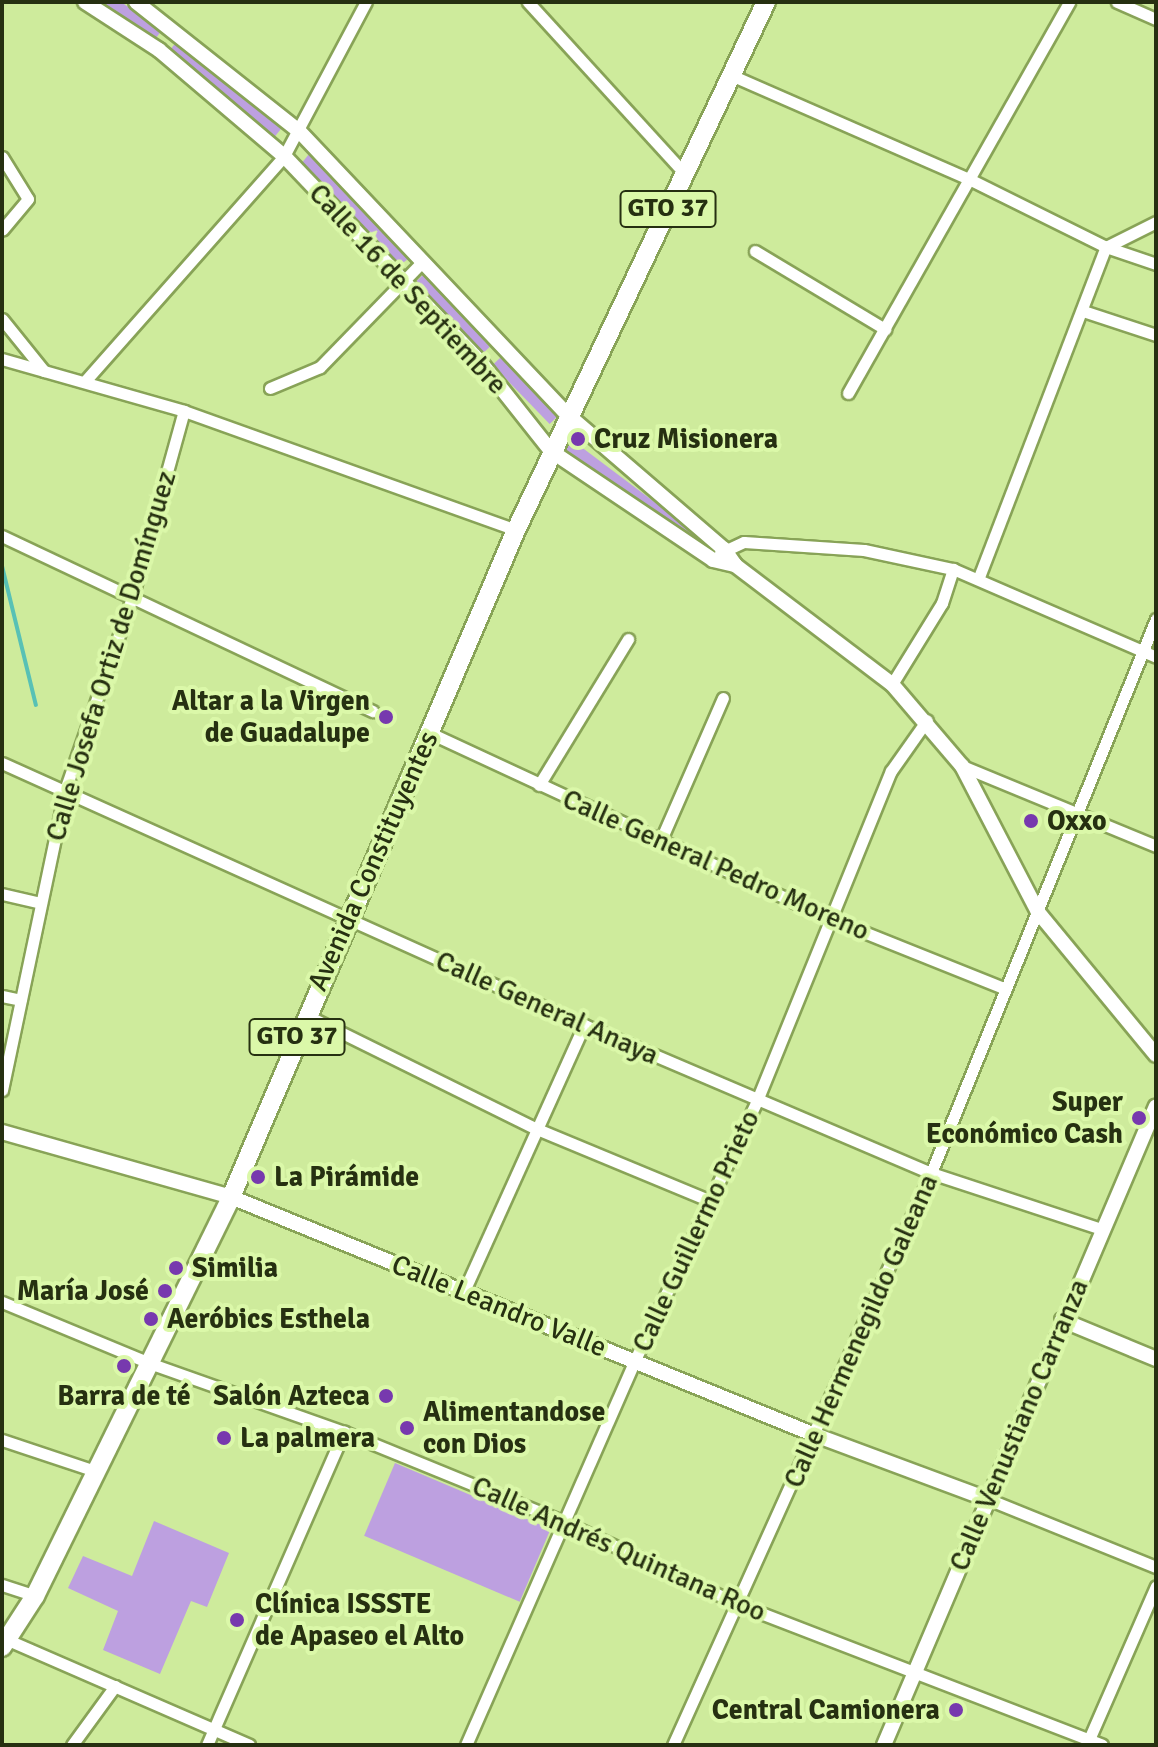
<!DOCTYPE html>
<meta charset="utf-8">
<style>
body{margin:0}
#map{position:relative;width:1158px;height:1747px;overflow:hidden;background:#ceeb9c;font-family:Signika,sans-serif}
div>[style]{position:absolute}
.green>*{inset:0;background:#bda0e0;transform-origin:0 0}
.stream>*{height:4px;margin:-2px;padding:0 2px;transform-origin:2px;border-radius:2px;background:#58c1b5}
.roads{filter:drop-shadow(2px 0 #88a357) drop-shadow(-2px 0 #88a357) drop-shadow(0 2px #88a357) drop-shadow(0 -2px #88a357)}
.minor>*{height:11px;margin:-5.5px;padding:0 5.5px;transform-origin:5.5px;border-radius:5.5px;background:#fff}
.tertiary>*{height:14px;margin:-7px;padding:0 7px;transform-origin:7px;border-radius:7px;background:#fff}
.primary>*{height:18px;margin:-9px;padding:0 9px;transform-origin:9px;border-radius:9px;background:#fff}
.dots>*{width:22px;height:22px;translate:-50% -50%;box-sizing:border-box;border:4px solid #dbf8a9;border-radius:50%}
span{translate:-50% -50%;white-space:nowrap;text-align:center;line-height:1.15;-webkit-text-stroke:8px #dbf8a9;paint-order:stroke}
.shield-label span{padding:2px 6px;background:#dbf8a9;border:2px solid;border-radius:6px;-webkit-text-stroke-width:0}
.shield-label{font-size:26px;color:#263011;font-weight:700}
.street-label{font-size:28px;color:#263011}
.poi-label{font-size:28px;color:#263011;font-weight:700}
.left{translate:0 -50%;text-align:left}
.right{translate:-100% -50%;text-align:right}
.frame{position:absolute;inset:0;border:4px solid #263011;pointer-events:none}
</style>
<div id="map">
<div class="green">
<i style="clip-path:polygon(102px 2px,121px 2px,162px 30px,156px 38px)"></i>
<i style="left:178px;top:40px;width:136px;height:14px;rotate:39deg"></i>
<i style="clip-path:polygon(309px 154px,408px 259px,400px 265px,301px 164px)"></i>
<i style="left:423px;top:275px;width:98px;height:11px;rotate:47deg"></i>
<i style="left:502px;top:356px;width:82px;height:13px;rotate:46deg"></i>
<i style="clip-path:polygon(568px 437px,697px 534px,701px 542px,687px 538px,560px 448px)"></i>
<i style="left:395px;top:1463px;width:169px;height:79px;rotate:23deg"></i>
<i style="clip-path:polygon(154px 1521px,229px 1553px,207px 1607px,191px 1601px,160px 1674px,103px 1650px,118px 1611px,68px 1588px,83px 1556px,132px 1576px)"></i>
</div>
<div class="stream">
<i style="left:2px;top:566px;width:143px;rotate:76.3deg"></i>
</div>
<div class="roads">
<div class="minor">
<i style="left:528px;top:2px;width:233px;rotate:47.6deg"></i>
<i style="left:1117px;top:2px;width:43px;rotate:23.6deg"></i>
<i style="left:733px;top:76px;width:255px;rotate:23.6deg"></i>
<i style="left:967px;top:178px;width:155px;rotate:26.4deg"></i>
<i style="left:1106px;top:247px;width:53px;rotate:18.8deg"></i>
<i style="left:2px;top:157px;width:49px;rotate:58.2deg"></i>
<i style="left:28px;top:199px;width:40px;rotate:130deg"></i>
<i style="left:755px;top:251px;width:152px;rotate:31deg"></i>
<i style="left:1083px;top:311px;width:77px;rotate:18.2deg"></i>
<i style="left:2px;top:319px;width:67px;rotate:51.1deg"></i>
<i style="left:2px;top:359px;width:189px;rotate:15.9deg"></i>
<i style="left:184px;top:411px;width:353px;rotate:19.7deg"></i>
<i style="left:86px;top:380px;width:299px;rotate:-48.5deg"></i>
<i style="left:284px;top:156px;width:174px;rotate:-62deg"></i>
<i style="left:270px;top:388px;width:54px;rotate:-22.8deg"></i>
<i style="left:320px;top:367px;width:146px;rotate:-45.8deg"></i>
<i style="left:848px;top:393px;width:449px;rotate:-60.5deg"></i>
<i style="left:2px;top:536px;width:410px;rotate:25.3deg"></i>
<i style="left:720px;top:553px;width:26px;rotate:-25deg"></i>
<i style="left:744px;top:542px;width:120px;rotate:3.8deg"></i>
<i style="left:864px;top:550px;width:91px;rotate:12.1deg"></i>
<i style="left:953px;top:569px;width:221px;rotate:23.4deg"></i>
<i style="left:979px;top:577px;width:354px;rotate:-69deg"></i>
<i style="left:1106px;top:247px;width:56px;rotate:-26.6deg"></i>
<i style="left:892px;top:684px;width:95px;rotate:-58.3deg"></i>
<i style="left:942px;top:603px;width:36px;rotate:-72deg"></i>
<i style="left:430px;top:733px;width:442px;rotate:24.9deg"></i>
<i style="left:831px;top:919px;width:188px;rotate:21.8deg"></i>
<i style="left:2px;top:763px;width:638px;rotate:24.24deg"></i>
<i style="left:584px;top:1025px;width:377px;rotate:23.1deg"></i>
<i style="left:931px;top:1173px;width:179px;rotate:18.2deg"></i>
<i style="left:962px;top:766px;width:210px;rotate:22.4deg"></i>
<i style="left:539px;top:785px;width:171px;rotate:-58.6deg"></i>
<i style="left:660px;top:842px;width:157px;rotate:-66.4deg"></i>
<i style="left:2px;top:894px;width:40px;rotate:13deg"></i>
<i style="left:2px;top:996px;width:19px;rotate:12deg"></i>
<i style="left:306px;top:1015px;width:258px;rotate:26.3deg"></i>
<i style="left:537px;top:1129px;width:188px;rotate:22.5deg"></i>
<i style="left:2px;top:1090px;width:307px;rotate:-78.1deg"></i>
<i style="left:65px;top:790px;width:203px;rotate:-70.8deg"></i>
<i style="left:132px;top:598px;width:194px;rotate:-74.5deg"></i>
<i style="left:464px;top:1291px;width:292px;rotate:-65.7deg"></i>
<i style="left:2px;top:1302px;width:159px;rotate:22.5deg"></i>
<i style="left:149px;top:1363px;width:207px;rotate:19.5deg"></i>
<i style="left:344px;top:1432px;width:238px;rotate:22.2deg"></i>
<i style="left:564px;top:1522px;width:195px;rotate:25.2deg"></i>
<i style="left:740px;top:1605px;width:388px;rotate:21.1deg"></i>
<i style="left:2px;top:1440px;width:101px;rotate:18.4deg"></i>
<i style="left:990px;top:1500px;width:179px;rotate:22deg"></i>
<i style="left:2px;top:1585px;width:35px;rotate:18deg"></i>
<i style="left:8px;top:1640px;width:263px;rotate:23.5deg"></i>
<i style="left:1087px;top:1744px;width:172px;rotate:-66.4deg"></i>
<i style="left:72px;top:1745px;width:73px;rotate:-53.9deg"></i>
<i style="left:207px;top:1745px;width:342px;rotate:-66.4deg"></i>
<i style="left:466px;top:1745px;width:418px;rotate:-66.3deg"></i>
<i style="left:634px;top:1362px;width:292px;rotate:-64.8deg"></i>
<i style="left:758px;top:1098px;width:353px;rotate:-67.9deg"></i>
<i style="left:891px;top:771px;width:62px;rotate:-54.8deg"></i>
<i style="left:673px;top:1745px;width:627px;rotate:-65.72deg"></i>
<i style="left:931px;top:1173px;width:598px;rotate:-67.9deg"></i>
</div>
<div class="tertiary">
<i style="left:85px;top:2px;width:88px;rotate:33deg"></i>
<i style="left:159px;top:50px;width:164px;rotate:40.3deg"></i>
<i style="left:284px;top:156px;width:287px;rotate:46.4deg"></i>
<i style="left:482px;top:364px;width:111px;rotate:51.6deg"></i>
<i style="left:551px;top:451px;width:195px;rotate:33.9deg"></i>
<i style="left:713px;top:560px;width:23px;rotate:13deg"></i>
<i style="left:136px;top:2px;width:209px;rotate:38.4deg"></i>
<i style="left:300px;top:132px;width:390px;rotate:46.6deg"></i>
<i style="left:568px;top:415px;width:206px;rotate:40.7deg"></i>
<i style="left:724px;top:549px;width:19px;rotate:55deg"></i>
<i style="left:735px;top:565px;width:197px;rotate:37.2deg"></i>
<i style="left:892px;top:684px;width:108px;rotate:49.5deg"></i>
<i style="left:962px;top:766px;width:165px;rotate:62.5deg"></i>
<i style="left:1038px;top:912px;width:185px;rotate:50.5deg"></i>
<i style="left:2px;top:1132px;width:238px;rotate:15.8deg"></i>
<i style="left:231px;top:1197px;width:631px;rotate:22.17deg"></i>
<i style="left:815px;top:1435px;width:187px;rotate:20.4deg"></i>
<i style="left:1062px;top:1320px;width:102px;rotate:22.5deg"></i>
<i style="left:884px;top:1745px;width:694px;rotate:-66.94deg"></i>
</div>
<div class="primary">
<i style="left:2px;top:1647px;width:61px;rotate:-57.1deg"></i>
<i style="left:35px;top:1596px;width:445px;rotate:-63.8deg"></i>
<i style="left:231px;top:1197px;width:725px;rotate:-66.86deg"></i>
<i style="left:516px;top:530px;width:584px;rotate:-64.66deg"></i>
</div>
</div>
<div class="dots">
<i style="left:578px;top:439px;background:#7739ae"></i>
<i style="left:386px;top:717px;background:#7739ae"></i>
<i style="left:1031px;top:821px;background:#7739ae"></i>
<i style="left:1139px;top:1118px;background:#7739ae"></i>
<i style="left:258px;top:1177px;background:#7739ae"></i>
<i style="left:176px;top:1268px;background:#7739ae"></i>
<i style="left:165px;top:1291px;background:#7739ae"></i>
<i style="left:151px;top:1319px;background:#7739ae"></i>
<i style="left:124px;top:1366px;background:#7739ae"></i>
<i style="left:386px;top:1396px;background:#7739ae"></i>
<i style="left:407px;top:1428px;background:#7739ae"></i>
<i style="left:224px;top:1438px;background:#7739ae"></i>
<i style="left:237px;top:1620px;background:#7739ae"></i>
<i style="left:956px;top:1710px;background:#7739ae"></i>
</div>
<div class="shield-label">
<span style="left:668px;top:209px">GTO 37</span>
<span style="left:297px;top:1037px">GTO 37</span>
</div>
<div class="street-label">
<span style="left:408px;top:289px;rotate:47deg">Calle 16 de Septiembre</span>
<span style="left:111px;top:656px;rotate:-73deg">Calle Josefa Ortiz de Domínguez</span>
<span style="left:373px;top:861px;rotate:-66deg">Avenida Constituyentes</span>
<span style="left:716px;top:865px;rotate:24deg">Calle General Pedro Moreno</span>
<span style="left:547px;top:1008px;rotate:24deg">Calle General Anaya</span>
<span style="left:696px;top:1231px;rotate:-65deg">Calle Guillermo Prieto</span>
<span style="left:499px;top:1306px;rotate:22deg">Calle Leandro Valle</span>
<span style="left:861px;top:1331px;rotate:-66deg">Calle Hermenegildo Galeana</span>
<span style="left:1019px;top:1425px;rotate:-67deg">Calle Venustiano Carranza</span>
<span style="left:619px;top:1549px;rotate:24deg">Calle Andrés Quintana Roo</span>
</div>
<div class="poi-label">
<span class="left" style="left:594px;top:439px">Cruz Misionera</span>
<span class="right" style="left:370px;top:717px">Altar a la Virgen<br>de Guadalupe</span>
<span class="left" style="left:1047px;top:821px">Oxxo</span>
<span class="right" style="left:1123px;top:1118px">Super<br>Económico Cash</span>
<span class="left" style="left:274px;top:1177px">La Pirámide</span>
<span class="left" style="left:192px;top:1268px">Similia</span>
<span class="right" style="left:149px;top:1291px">María José</span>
<span class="left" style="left:167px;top:1319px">Aeróbics Esthela</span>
<span style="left:124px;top:1396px">Barra de té</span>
<span class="right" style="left:370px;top:1396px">Salón Azteca</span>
<span class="left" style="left:423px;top:1428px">Alimentandose<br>con Dios</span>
<span class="left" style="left:240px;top:1438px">La palmera</span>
<span class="left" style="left:255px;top:1620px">Clínica ISSSTE<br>de Apaseo el Alto</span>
<span class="right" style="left:940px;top:1710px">Central Camionera</span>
</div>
<div class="frame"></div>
</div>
